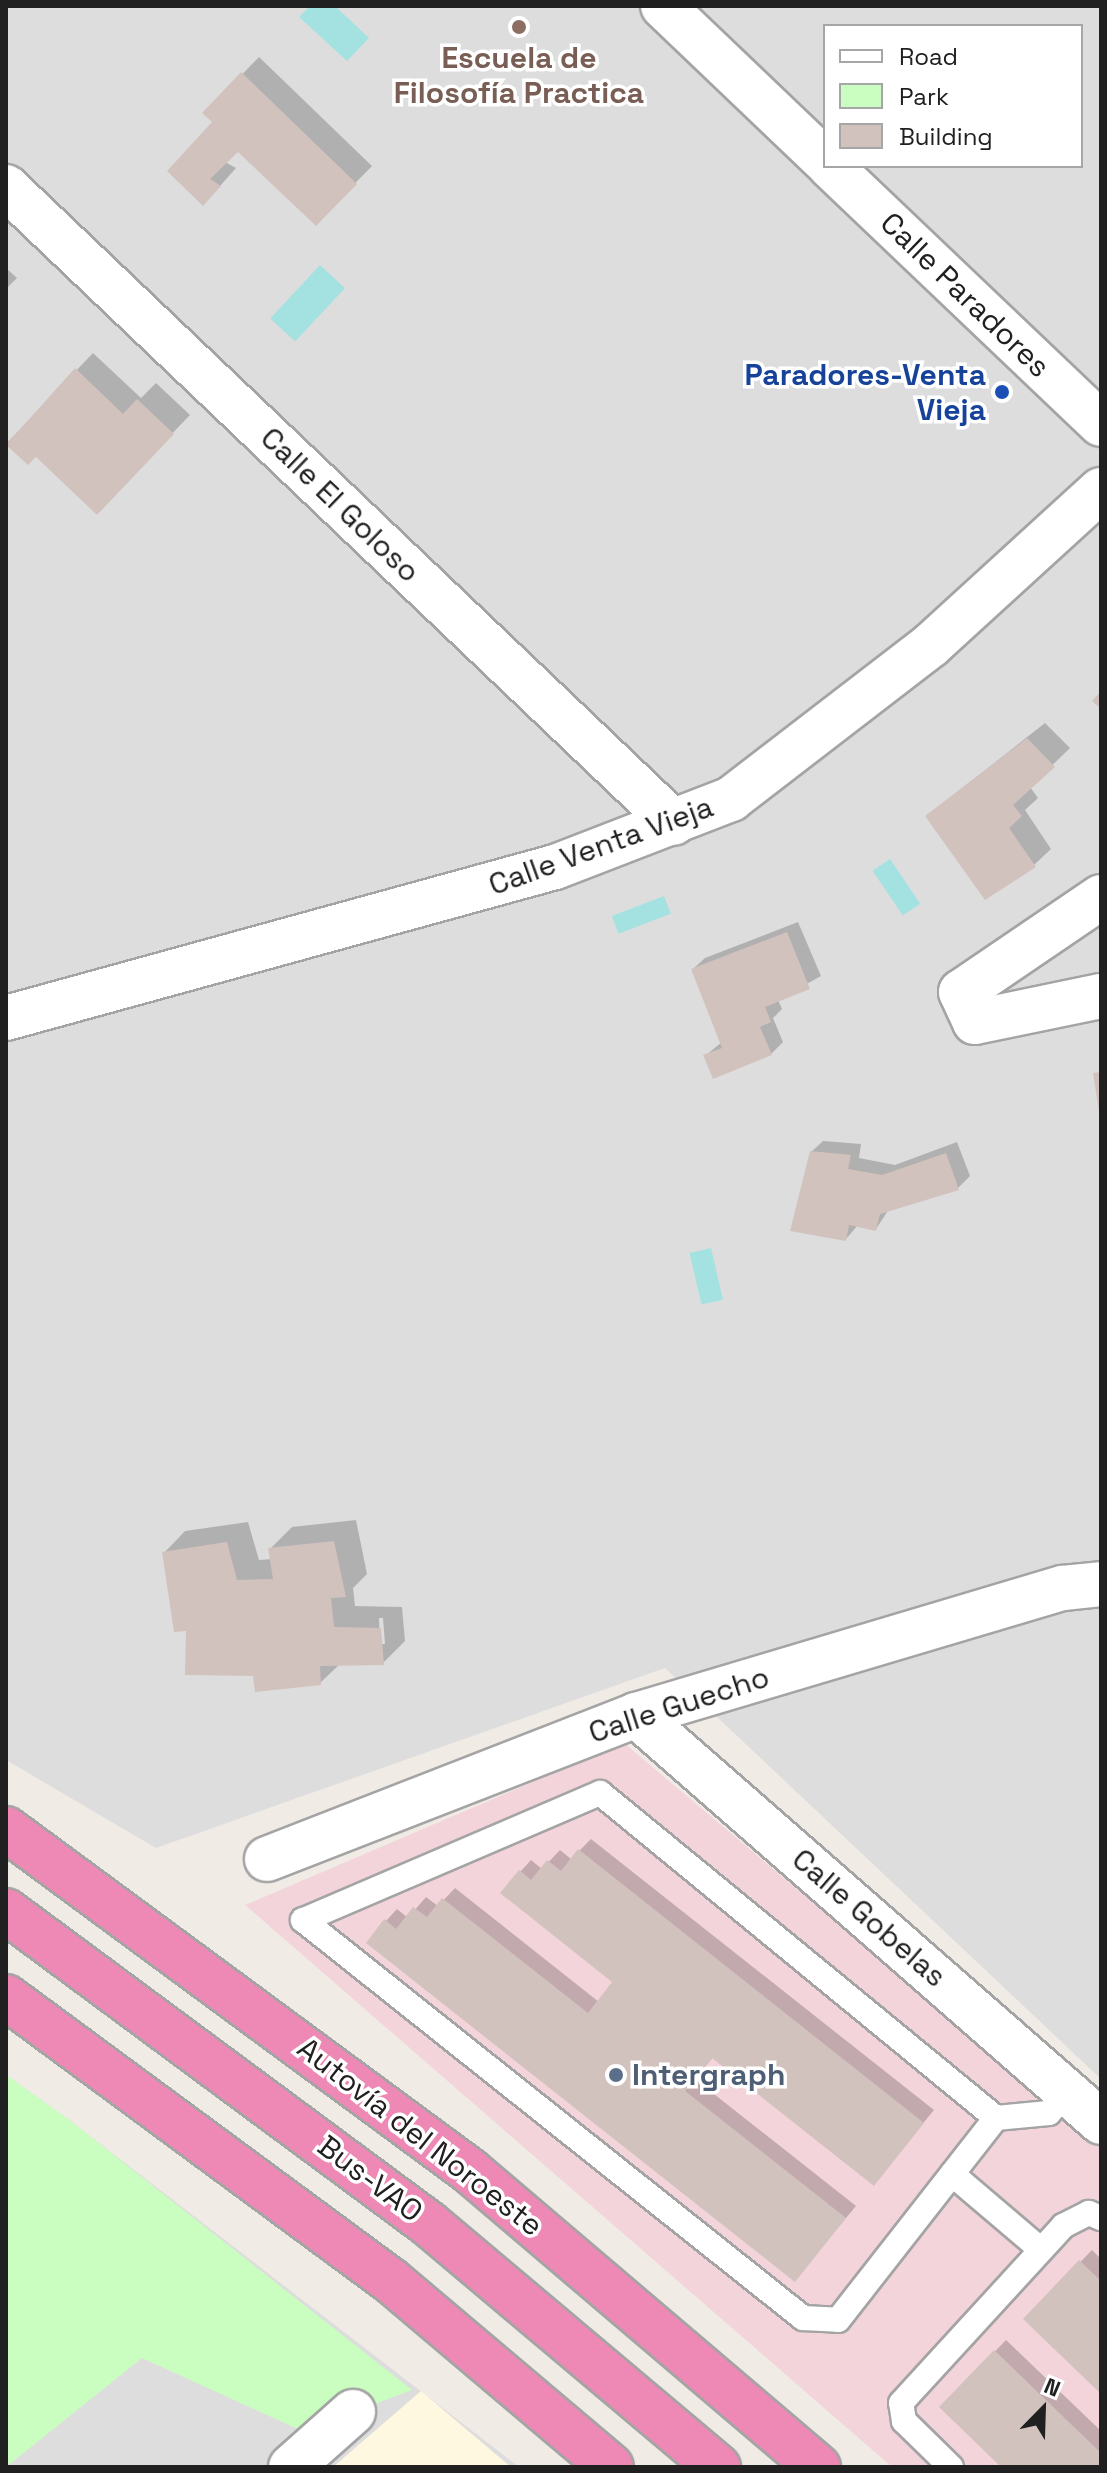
<!DOCTYPE html>
<meta charset="utf-8">
<style>
body{margin:0}
#map{position:relative;width:1107px;height:2473px;overflow:hidden;background:#f1ebe6;font-family:"Space Grotesk",sans-serif}
div>[style]{position:absolute}
.residential>*{inset:0;background:#dedddd}
.commercial>*{inset:0;background:#f3d4da}
.education>*{inset:0;background:#fff8e1}
.park>*{inset:0;background:#cafec0}
.water>*{inset:0;background:#a3e2e1;transform-origin:0 0}
.shadow>*{inset:0;background:#0003}
.building>*{inset:0;background:#d2c2be}
.roads{filter:drop-shadow(2px 0 #a4a4a4) drop-shadow(-2px 0 #a4a4a4) drop-shadow(0 2px #a4a4a4) drop-shadow(0 -2px #a4a4a4)}
.lane>*{height:24px;margin:-12px;padding:0 12px;transform-origin:12px;border-radius:12px;background:#fff}
.street>*{height:44px;margin:-22px;padding:0 22px;transform-origin:22px;border-radius:22px;background:#fff}
.highway>*{height:44px;margin:-22px;padding:0 22px;transform-origin:22px;border-radius:22px;background:#ee88b4}
.dots>*{width:22px;height:22px;translate:-50% -50%;box-sizing:border-box;border:4px solid #fff;border-radius:50%}
span{translate:-50% -50%;white-space:nowrap;text-align:center;line-height:1.15;-webkit-text-stroke:7px #fff;paint-order:stroke}
.education-label{font-size:30px;color:#785e54;font-weight:700}
.street-label{font-size:30px;color:#202020}
.transit-label{font-size:30px;color:#164399;font-weight:700}
.right{translate:-100% -50%;text-align:right}
.service-label{font-size:30px;color:#4e5e75;font-weight:700}
.left{translate:0 -50%;text-align:left}
.frame{position:absolute;inset:0;border:8px solid #202020;pointer-events:none}
.legend{position:absolute;left:823px;top:24px;width:260px;height:144px;box-sizing:border-box;background:#fff;border:2px solid #a6a6a6;margin:0;padding:10px 14px;list-style:none;font-size:24px;color:#202020}
.legend li{display:flex;align-items:center;gap:16px;height:40px}
.legend b{width:40px;border:2px solid #a6a6a6}
.north{position:absolute;left:1003px;top:2369px;width:80px;height:80px;-webkit-text-stroke:6px #fff;paint-order:stroke;rotate:23deg;font-size:22px;font-weight:700;line-height:32px;text-align:center;color:#202020}
.north::after{content:'';display:block;margin:auto;width:28px;height:36px;background:#202020;clip-path:polygon(50% 0,100% 100%,50% 72%,0 100%)}
</style>
<div id="map">
<div class="residential">
<i style="clip-path:polygon(evenodd,6px 6px,1101px 6px,1101px 2079px,665px 1668px,156px 1848px,6px 1760px,6px 6px,825px 26px,1081px 26px,1081px 166px,825px 166px,825px 26px)"></i>
<i style="clip-path:polygon(6px 2075px,68px 2119px,519px 2467px,6px 2467px)"></i>
</div>
<div class="commercial">
<i style="clip-path:polygon(624px 1743px,1101px 2146px,1101px 2467px,892px 2467px,245px 1905px)"></i>
</div>
<div class="education">
<i style="clip-path:polygon(421px 2391px,511px 2467px,333px 2467px)"></i>
</div>
<div class="park">
<i style="clip-path:polygon(6px 2075px,68px 2119px,412px 2390px,302px 2431px,142px 2358px,6px 2467px)"></i>
</div>
<div class="water">
<i style="clip-path:polygon(310px 6px,335px 6px,369px 38px,347px 61px,299px 17px)"></i>
<i style="left:320px;top:265px;width:34px;height:73px;rotate:43deg"></i>
<i style="left:890px;top:859px;width:54px;height:21px;rotate:56deg"></i>
<i style="left:664px;top:896px;width:19px;height:56px;rotate:69deg"></i>
<i style="left:711px;top:1248px;width:53px;height:22px;rotate:77deg"></i>
</div>
<div class="shadow">
<i style="clip-path:polygon(259px 57px,372px 166px,316px 223px,238px 149px,225px 162px,236px 168px,220px 186px,170px 171px,215px 121px,205px 113px)"></i>
<i style="clip-path:polygon(6px 268px,17px 278px,6px 289px)"></i>
<i style="clip-path:polygon(93px 353px,141px 398px,156px 383px,190px 415px,113px 495px,36px 454px,28px 462px,7px 443px)"></i>
<i style="clip-path:polygon(1045px 723px,1070px 748px,1030px 787px,1038px 798px,1025px 810px,1051px 849px,1034px 865px,927px 816px)"></i>
<i style="clip-path:polygon(798px 922px,821px 976px,778px 1000px,782px 1009px,773px 1018px,783px 1042px,771px 1054px,705px 1056px,722px 1042px,693px 969px,705px 958px)"></i>
<i style="clip-path:polygon(823px 1141px,861px 1144px,859px 1158px,895px 1165px,957px 1142px,970px 1176px,958px 1188px,889px 1209px,876px 1229px,858px 1225px,846px 1239px,811px 1152px)"></i>
<i style="clip-path:polygon(evenodd,356px 1520px,367px 1574px,353px 1588px,355px 1606px,402px 1607px,405px 1641px,383px 1663px,340px 1664px,320px 1683px,255px 1674px,188px 1629px,164px 1553px,185px 1531px,248px 1522px,259px 1560px,272px 1559px,270px 1549px,292px 1527px,356px 1520px,379px 1618px,383px 1618px,385px 1644px,380px 1644px,379px 1618px)"></i>
<i style="clip-path:polygon(591px 1839px,934px 2110px,874px 2183px,714px 2056px,695px 2079px,856px 2206px,795px 2279px,386px 1921px,397px 1909px,408px 1918px,426px 1897px,438px 1906px,455px 1888px,599px 2002px,615px 1982px,520px 1872px,531px 1860px,542px 1869px,560px 1850px,571px 1859px)"></i>
<i style="clip-path:polygon(1092px 2250px,1101px 2259px,1101px 2391px,1025px 2319px)"></i>
<i style="clip-path:polygon(1006px 2340px,1101px 2431px,1101px 2467px,1004px 2467px,941px 2407px)"></i>
</div>
<div class="building">
<i style="clip-path:polygon(241px 72px,357px 184px,316px 226px,238px 152px,210px 179px,221px 186px,203px 206px,167px 171px,212px 122px,202px 113px)"></i>
<i style="clip-path:polygon(75px 368px,123px 414px,137px 399px,174px 434px,97px 515px,36px 457px,28px 465px,6px 445px)"></i>
<i style="clip-path:polygon(1101px 691px,1101px 709px,1092px 701px)"></i>
<i style="clip-path:polygon(1027px 738px,1055px 767px,1013px 805px,1022px 816px,1009px 828px,1036px 867px,985px 900px,925px 816px)"></i>
<i style="clip-path:polygon(787px 932px,810px 989px,765px 1007px,771px 1022px,760px 1027px,772px 1055px,713px 1079px,703px 1055px,722px 1048px,691px 969px)"></i>
<i style="clip-path:polygon(1101px 1072px,1101px 1111px,1099px 1111px,1093px 1073px)"></i>
<i style="clip-path:polygon(810px 1151px,851px 1155px,848px 1169px,882px 1175px,946px 1153px,959px 1190px,880px 1214px,876px 1231px,849px 1225px,846px 1241px,790px 1231px)"></i>
<i style="clip-path:polygon(334px 1541px,346px 1597px,331px 1598px,334px 1627px,381px 1628px,384px 1665px,320px 1666px,321px 1685px,255px 1692px,253px 1676px,185px 1675px,186px 1631px,174px 1632px,162px 1552px,227px 1542px,237px 1580px,273px 1579px,268px 1548px)"></i>
<i style="clip-path:polygon(578px 1849px,924px 2123px,874px 2186px,712px 2058px,685px 2091px,846px 2218px,795px 2282px,366px 1943px,384px 1919px,396px 1929px,413px 1907px,427px 1917px,442px 1898px,588px 2013px,612px 1982px,500px 1893px,519px 1870px,531px 1880px,547px 1860px,561px 1871px)"></i>
<i style="clip-path:polygon(1079px 2260px,1101px 2281px,1101px 2394px,1023px 2319px)"></i>
<i style="clip-path:polygon(994px 2350px,1101px 2453px,1101px 2467px,1001px 2467px,939px 2407px)"></i>
</div>
<div class="roads">
<div class="lane">
<i style="left:996px;top:2118px;width:512px;rotate:-140.62deg"></i>
<i style="left:600px;top:1793px;width:323px;rotate:156.8deg"></i>
<i style="left:303px;top:1920px;width:639px;rotate:38.52deg"></i>
<i style="left:803px;top:2318px;width:35px;rotate:3deg"></i>
<i style="left:838px;top:2320px;width:256px;rotate:-52deg"></i>
<i style="left:996px;top:2118px;width:53px;rotate:-5.4deg"></i>
<i style="left:1049px;top:2113px;width:28px;rotate:-49deg"></i>
<i style="left:952px;top:2174px;width:114px;rotate:40.4deg"></i>
<i style="left:951px;top:2467px;width:66px;rotate:-135.6deg"></i>
<i style="left:904px;top:2421px;width:18px;rotate:-99deg"></i>
<i style="left:901px;top:2403px;width:240px;rotate:-47.5deg"></i>
<i style="left:1063px;top:2226px;width:29px;rotate:-27deg"></i>
<i style="left:1089px;top:2213px;width:13px;rotate:23deg"></i>
</div>
<div class="street">
<i style="left:663px;top:6px;width:224px;rotate:43.7deg"></i>
<i style="left:830px;top:166px;width:374px;rotate:43.6deg"></i>
<i style="left:6px;top:187px;width:922px;rotate:43.59deg"></i>
<i style="left:1101px;top:897px;width:169px;rotate:145.8deg"></i>
<i style="left:961px;top:992px;width:33px;rotate:65deg"></i>
<i style="left:975px;top:1022px;width:129px;rotate:-11.7deg"></i>
<i style="left:6px;top:1018px;width:569px;rotate:-15.38deg"></i>
<i style="left:555px;top:867px;width:189px;rotate:-21.1deg"></i>
<i style="left:731px;top:799px;width:252px;rotate:-37.6deg"></i>
<i style="left:931px;top:645px;width:230px;rotate:-42.4deg"></i>
<i style="left:636px;top:1715px;width:618px;rotate:41.19deg"></i>
<i style="left:267px;top:1859px;width:396px;rotate:-21.3deg"></i>
<i style="left:636px;top:1715px;width:445px;rotate:-16.6deg"></i>
<i style="left:1063px;top:1588px;width:38px;rotate:-6deg"></i>
<i style="left:291px;top:2467px;width:83px;rotate:-41.6deg"></i>
</div>
<div class="highway">
<i style="left:6px;top:1829px;width:576px;rotate:36.39deg"></i>
<i style="left:470px;top:2171px;width:457px;rotate:40.4deg"></i>
<i style="left:6px;top:1911px;width:526px;rotate:36.5deg"></i>
<i style="left:429px;top:2224px;width:378px;rotate:40.1deg"></i>
<i style="left:6px;top:1997px;width:477px;rotate:36.4deg"></i>
<i style="left:390px;top:2280px;width:289px;rotate:40.2deg"></i>
</div>
</div>
<div class="dots">
<i style="left:519px;top:27px;background:#8d6e63"></i>
<i style="left:1002px;top:392px;background:#1a4fb4"></i>
<i style="left:616px;top:2075px;background:#5c6f8a"></i>
</div>
<div class="education-label">
<span style="left:519px;top:75px">Escuela de<br>Filosofía Practica</span>
</div>
<div class="street-label">
<span style="left:965px;top:295px;rotate:44deg">Calle Paradores</span>
<span style="left:340px;top:505px;rotate:44deg">Calle El Goloso</span>
<span style="left:601px;top:846px;rotate:-20deg">Calle Venta Vieja</span>
<span style="left:679px;top:1705px;rotate:-18deg">Calle Guecho</span>
<span style="left:869px;top:1918px;rotate:41deg">Calle Gobelas</span>
<span style="left:420px;top:2137px;rotate:38deg">Autovía del Noroeste</span>
<span style="left:370px;top:2179px;rotate:37deg">Bus-VAO</span>
</div>
<div class="transit-label">
<span class="right" style="left:986px;top:392px">Paradores-Venta<br>Vieja</span>
</div>
<div class="service-label">
<span class="left" style="left:632px;top:2075px">Intergraph</span>
</div>
<div class="frame"></div>
<ul class="legend">
<li><b style="height:10px;background:#fff"></b>Road</li>
<li><b style="height:22px;background:#cafec0"></b>Park</li>
<li><b style="height:22px;background:#d2c2be"></b>Building</li>
</ul>
<div class="north">N</div>
</div>
